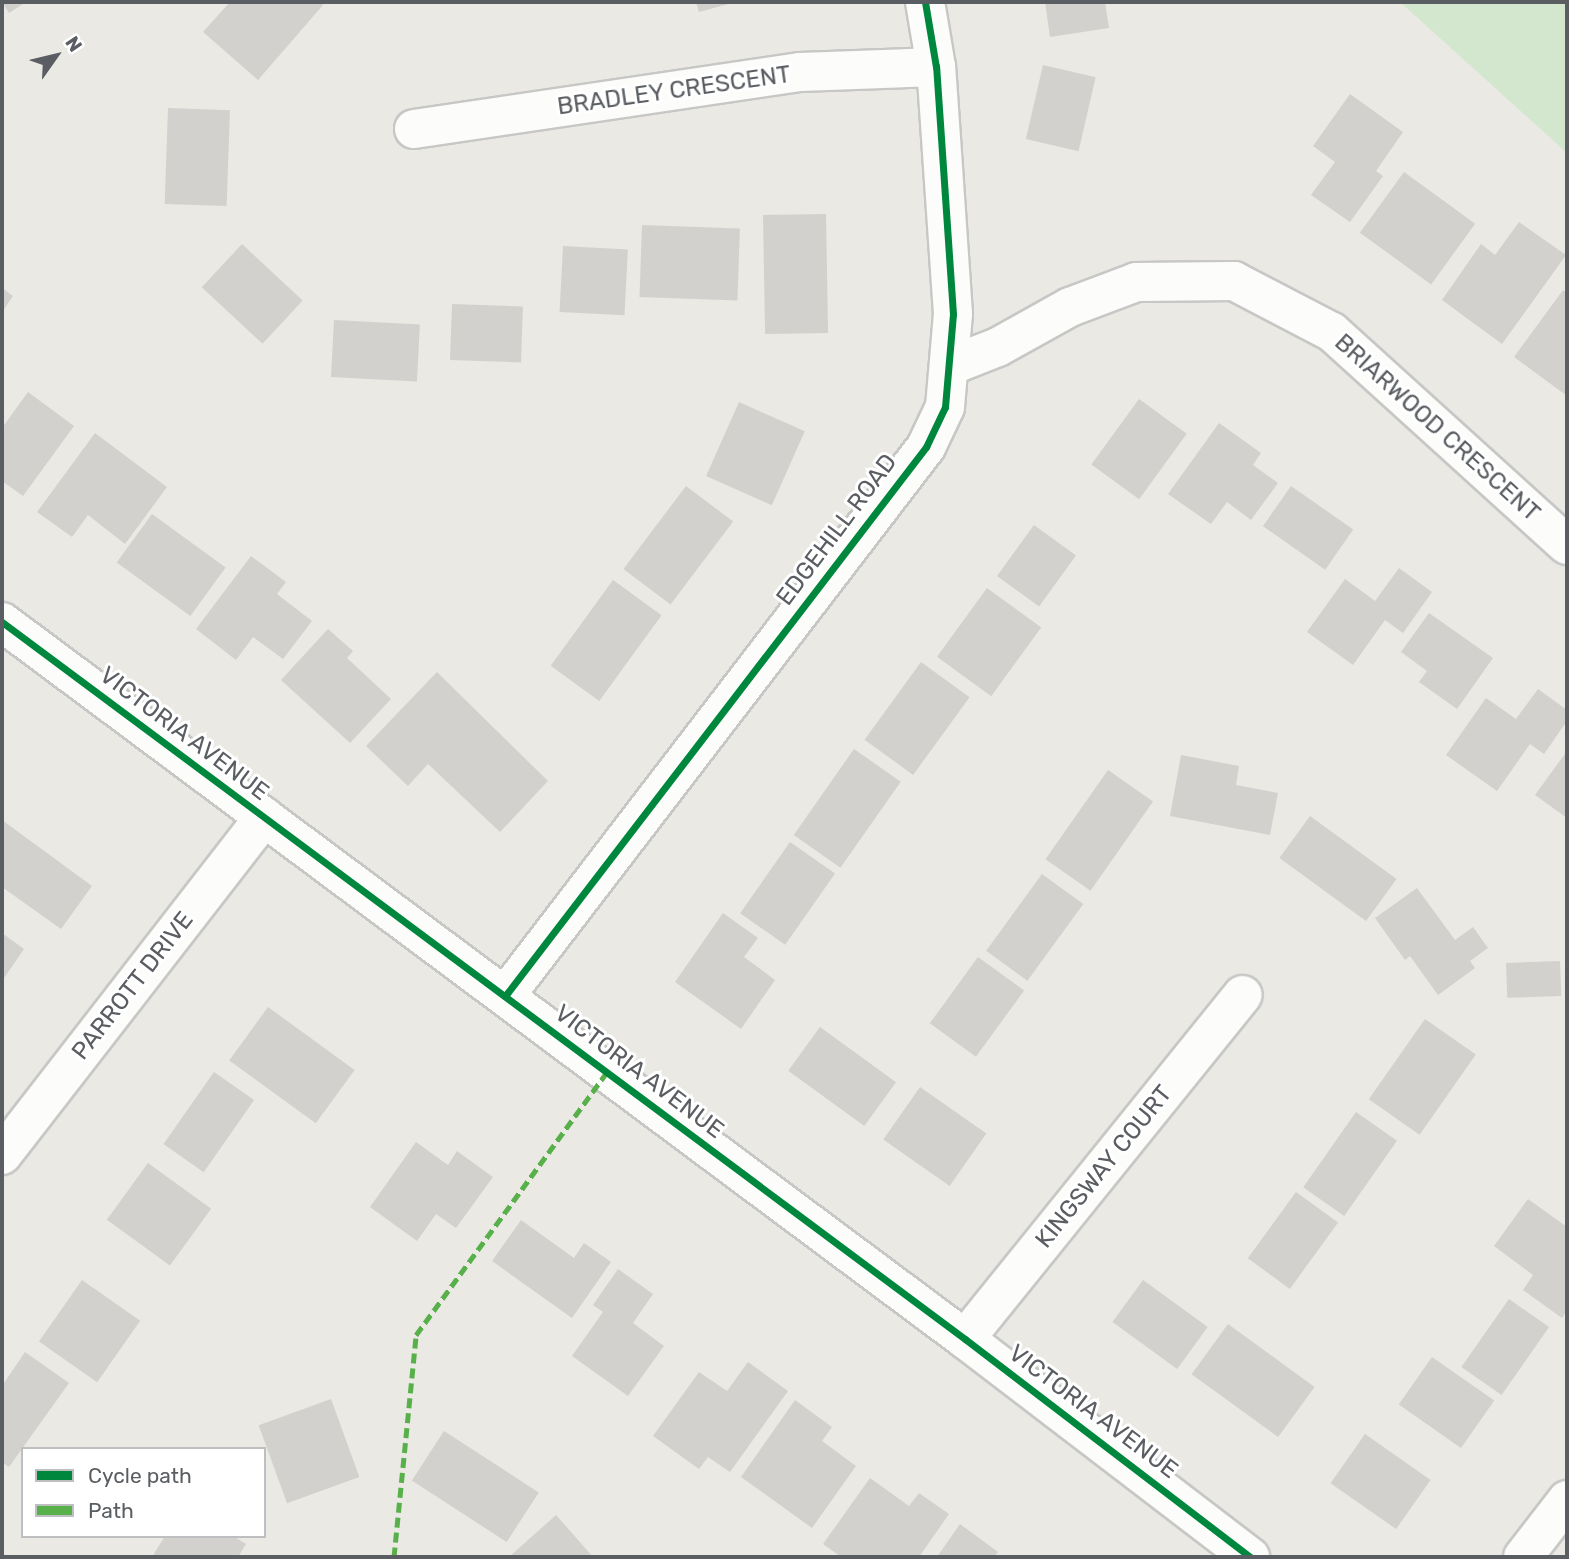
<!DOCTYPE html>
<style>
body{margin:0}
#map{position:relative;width:1569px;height:1559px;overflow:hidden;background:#eae9e4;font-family:Rubik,sans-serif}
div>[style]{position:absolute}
.green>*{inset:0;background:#d3e7cf}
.building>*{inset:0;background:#d2d1ce;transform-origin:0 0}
.roads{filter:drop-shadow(2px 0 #c7c7c6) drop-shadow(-2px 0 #c7c7c6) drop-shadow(0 2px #c7c7c6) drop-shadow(0 -2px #c7c7c6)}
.street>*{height:38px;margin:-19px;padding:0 19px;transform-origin:19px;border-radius:19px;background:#fcfcfb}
.secondary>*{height:38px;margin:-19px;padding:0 19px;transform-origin:19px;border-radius:19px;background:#fcfcfb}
.quiet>*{height:5px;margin-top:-2.5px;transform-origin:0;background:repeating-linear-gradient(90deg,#58b04a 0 10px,transparent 0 15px)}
.cycleway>*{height:7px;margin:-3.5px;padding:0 3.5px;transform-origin:3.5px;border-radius:3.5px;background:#00873e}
span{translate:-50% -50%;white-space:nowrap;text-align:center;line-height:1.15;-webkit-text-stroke:6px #fff;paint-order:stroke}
.street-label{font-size:24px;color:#5a5e62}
.frame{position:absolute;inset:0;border:4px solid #5a5e62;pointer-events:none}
.legend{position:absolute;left:21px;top:1447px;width:245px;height:91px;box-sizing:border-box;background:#fff;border:2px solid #bdbfc0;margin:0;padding:9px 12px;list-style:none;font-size:21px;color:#5a5e62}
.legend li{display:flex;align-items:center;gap:14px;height:35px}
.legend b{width:35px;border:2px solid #bdbfc0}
.north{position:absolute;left:21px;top:21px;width:70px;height:70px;-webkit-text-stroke:5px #fff;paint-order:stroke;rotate:56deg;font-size:19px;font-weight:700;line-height:28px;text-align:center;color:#5a5e62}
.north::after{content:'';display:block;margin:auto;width:24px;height:32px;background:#5a5e62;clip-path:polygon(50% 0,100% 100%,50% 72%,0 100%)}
</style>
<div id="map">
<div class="green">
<i style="clip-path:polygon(1400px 2px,1567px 2px,1567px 153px)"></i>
</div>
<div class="building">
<i style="clip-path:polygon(2px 2px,26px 2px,9px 13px)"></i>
<i style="clip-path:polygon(230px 2px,320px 2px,323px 5px,258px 80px,203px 32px)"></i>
<i style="clip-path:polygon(696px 2px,731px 2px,732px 3px,699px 12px)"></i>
<i style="clip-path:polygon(1045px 2px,1105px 2px,1109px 28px,1050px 37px)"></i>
<i style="left:1043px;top:65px;width:54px;height:76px;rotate:13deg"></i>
<i style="clip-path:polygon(1350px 94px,1403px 132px,1376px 171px,1383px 176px,1350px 222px,1311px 195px,1335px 162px,1313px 146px)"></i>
<i style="left:168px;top:108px;width:62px;height:96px;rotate:2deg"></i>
<i style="left:1404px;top:172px;width:88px;height:75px;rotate:36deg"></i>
<i style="left:826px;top:214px;width:119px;height:63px;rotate:89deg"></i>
<i style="clip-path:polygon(1519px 222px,1566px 255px,1502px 344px,1442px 300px,1481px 244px,1495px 255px)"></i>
<i style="left:642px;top:225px;width:98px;height:72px;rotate:2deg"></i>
<i style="left:242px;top:244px;width:83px;height:59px;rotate:43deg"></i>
<i style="left:563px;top:246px;width:65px;height:66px;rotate:3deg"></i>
<i style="clip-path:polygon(2px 288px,13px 296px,2px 312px)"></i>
<i style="clip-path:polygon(1563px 290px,1567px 293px,1567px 396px,1514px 357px)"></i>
<i style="left:452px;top:304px;width:71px;height:56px;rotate:2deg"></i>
<i style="left:334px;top:320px;width:86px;height:57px;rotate:3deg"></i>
<i style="clip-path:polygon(28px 392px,74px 426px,23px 496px,2px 481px,2px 428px)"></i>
<i style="left:1139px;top:399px;width:59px;height:81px;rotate:36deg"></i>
<i style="left:739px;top:402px;width:72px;height:81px;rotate:24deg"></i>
<i style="clip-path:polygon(1219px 423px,1261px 453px,1253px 465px,1278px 483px,1251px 520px,1227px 502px,1211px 524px,1168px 494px)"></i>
<i style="clip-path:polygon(95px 433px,167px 487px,125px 544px,88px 515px,72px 537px,37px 512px)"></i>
<i style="left:686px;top:486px;width:59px;height:104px;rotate:37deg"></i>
<i style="left:1291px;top:486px;width:76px;height:49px;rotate:35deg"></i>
<i style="left:152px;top:514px;width:91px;height:60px;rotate:36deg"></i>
<i style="left:1034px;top:525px;width:52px;height:63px;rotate:36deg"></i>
<i style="clip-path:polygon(251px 556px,286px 582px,277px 594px,312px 621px,283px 659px,253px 637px,236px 660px,196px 629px)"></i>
<i style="clip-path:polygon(1399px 568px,1432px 592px,1403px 633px,1385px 620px,1353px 665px,1307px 632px,1345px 579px,1375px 601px)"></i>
<i style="left:613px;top:580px;width:60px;height:106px;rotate:36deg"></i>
<i style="left:987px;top:588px;width:67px;height:85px;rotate:36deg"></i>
<i style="clip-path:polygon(1429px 613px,1493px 658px,1457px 709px,1419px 682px,1427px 671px,1401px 652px)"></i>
<i style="clip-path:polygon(328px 629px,353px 651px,347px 658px,391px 699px,350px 743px,281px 680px)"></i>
<i style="left:921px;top:662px;width:60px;height:96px;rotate:36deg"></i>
<i style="clip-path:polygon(437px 672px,548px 781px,500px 832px,428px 764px,408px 786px,366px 746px)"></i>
<i style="clip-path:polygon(1538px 689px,1567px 710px,1567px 721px,1544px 754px,1530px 744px,1497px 791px,1446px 755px,1486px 698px,1516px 719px)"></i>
<i style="left:854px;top:749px;width:57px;height:105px;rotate:35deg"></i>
<i style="clip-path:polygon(1567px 751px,1567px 818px,1535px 795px)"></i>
<i style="clip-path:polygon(1181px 755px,1239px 766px,1236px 785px,1278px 793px,1270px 835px,1170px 816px)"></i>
<i style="left:1108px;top:770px;width:55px;height:109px;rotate:35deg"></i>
<i style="left:1310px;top:816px;width:107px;height:52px;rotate:36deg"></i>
<i style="clip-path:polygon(2px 820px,92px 886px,61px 929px,2px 887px)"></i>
<i style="left:790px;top:842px;width:55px;height:87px;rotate:35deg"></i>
<i style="left:1042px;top:874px;width:51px;height:95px;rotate:36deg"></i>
<i style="clip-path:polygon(1417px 888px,1455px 940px,1473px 927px,1488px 948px,1470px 961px,1475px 968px,1438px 995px,1410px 956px,1405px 960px,1375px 918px)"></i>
<i style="clip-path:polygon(723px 913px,758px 938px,744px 957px,775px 980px,741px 1029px,675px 982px)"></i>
<i style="clip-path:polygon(2px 933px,24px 949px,2px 981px)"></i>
<i style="left:978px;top:957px;width:57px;height:82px;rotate:36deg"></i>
<i style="left:1560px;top:961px;width:35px;height:54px;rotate:88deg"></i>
<i style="left:268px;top:1007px;width:107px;height:66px;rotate:36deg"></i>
<i style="left:1425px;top:1019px;width:62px;height:98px;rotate:35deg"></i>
<i style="left:820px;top:1027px;width:94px;height:54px;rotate:36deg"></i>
<i style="left:214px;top:1072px;width:49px;height:88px;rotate:35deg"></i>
<i style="left:920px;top:1087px;width:81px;height:64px;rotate:35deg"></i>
<i style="left:1356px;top:1112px;width:50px;height:92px;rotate:35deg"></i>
<i style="clip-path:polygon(416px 1142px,448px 1165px,457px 1151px,493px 1177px,456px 1228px,436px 1214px,417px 1241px,370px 1207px)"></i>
<i style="left:148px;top:1163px;width:78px;height:70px;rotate:36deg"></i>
<i style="left:1296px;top:1192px;width:52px;height:82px;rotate:36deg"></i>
<i style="clip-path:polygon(1528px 1199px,1567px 1227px,1567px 1311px,1562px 1318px,1523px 1290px,1533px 1275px,1494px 1246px)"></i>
<i style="clip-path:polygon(521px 1220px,574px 1258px,584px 1243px,611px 1262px,572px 1318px,492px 1261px)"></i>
<i style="clip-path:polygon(618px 1269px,653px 1294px,633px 1323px,664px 1346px,628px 1396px,572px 1356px,603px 1312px,593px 1305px)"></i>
<i style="left:82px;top:1280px;width:71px;height:75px;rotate:35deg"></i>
<i style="left:1143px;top:1280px;width:80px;height:52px;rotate:36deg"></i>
<i style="left:1509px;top:1299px;width:49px;height:83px;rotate:35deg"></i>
<i style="left:1228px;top:1324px;width:107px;height:62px;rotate:36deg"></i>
<i style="clip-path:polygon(25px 1352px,69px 1383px,9px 1467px,2px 1462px,2px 1386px)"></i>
<i style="left:1432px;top:1357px;width:76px;height:58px;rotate:35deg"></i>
<i style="clip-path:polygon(748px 1362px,788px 1391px,730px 1472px,708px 1457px,699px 1469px,653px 1436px,699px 1372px,727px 1391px)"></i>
<i style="left:331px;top:1399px;width:83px;height:77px;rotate:70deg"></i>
<i style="clip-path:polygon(795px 1400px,832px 1427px,822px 1441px,856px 1466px,812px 1528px,741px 1477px)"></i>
<i style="left:444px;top:1431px;width:113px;height:59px;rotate:33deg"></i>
<i style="left:1365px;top:1434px;width:80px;height:60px;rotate:35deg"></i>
<i style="clip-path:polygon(870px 1478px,909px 1506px,919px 1493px,949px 1514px,919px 1557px,841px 1557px,823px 1544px)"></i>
<i style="clip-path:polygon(556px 1515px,593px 1557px,509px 1557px)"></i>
<i style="clip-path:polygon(960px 1524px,998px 1552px,994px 1557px,937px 1557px)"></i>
<i style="clip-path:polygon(165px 1536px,233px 1536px,246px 1544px,238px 1557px,152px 1557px)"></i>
</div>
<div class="roads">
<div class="street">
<i style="left:414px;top:129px;width:390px;rotate:-8.4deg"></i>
<i style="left:800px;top:72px;width:136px;rotate:-2.1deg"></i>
<i style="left:952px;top:365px;width:49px;rotate:-21.4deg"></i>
<i style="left:998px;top:347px;width:82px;rotate:-29.1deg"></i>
<i style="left:1070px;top:307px;width:71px;rotate:-20.7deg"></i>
<i style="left:1136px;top:282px;width:98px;rotate:-0.6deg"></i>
<i style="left:1234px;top:281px;width:110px;rotate:27.5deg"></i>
<i style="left:1332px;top:332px;width:317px;rotate:42.2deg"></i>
<i style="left:505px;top:996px;width:692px;rotate:-52.52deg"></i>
<i style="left:926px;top:447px;width:44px;rotate:-64.6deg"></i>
<i style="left:945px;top:407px;width:93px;rotate:-85.1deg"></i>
<i style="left:953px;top:314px;width:248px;rotate:-93.9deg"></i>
<i style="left:936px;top:67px;width:66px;rotate:-99.6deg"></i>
<i style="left:2px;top:1155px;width:428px;rotate:-52.2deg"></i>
<i style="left:965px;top:1339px;width:442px;rotate:-51.1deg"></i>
</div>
<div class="secondary">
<i style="left:2px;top:622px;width:1201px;rotate:36.67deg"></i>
<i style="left:965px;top:1339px;width:359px;rotate:37.4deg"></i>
<i style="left:1523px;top:1557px;width:72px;rotate:-52.3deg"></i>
</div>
</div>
<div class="quiet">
<i style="left:394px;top:1557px;width:223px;rotate:-84.3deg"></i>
<i style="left:416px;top:1335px;width:325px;rotate:-54deg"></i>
</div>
<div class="cycleway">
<i style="left:2px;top:622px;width:1201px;rotate:36.67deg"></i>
<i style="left:965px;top:1339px;width:359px;rotate:37.4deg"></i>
<i style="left:505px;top:996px;width:692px;rotate:-52.52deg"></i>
<i style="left:926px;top:447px;width:44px;rotate:-64.6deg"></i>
<i style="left:945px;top:407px;width:93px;rotate:-85.1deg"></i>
<i style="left:953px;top:314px;width:248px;rotate:-93.9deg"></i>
<i style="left:936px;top:67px;width:66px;rotate:-99.6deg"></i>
</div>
<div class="street-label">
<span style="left:674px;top:91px;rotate:-8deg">BRADLEY CRESCENT</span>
<span style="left:1437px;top:428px;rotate:42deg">BRIARWOOD CRESCENT</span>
<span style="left:837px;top:530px;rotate:-53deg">EDGEHILL ROAD</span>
<span style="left:184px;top:734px;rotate:37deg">VICTORIA AVENUE</span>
<span style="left:133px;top:986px;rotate:-52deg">PARROTT DRIVE</span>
<span style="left:639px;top:1072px;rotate:37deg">VICTORIA AVENUE</span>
<span style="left:1104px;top:1167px;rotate:-51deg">KINGSWAY COURT</span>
<span style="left:1093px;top:1412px;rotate:37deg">VICTORIA AVENUE</span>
</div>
<div class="frame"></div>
<ul class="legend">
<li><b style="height:9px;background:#00873e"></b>Cycle path</li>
<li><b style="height:9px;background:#58b04a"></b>Path</li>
</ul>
<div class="north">N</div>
</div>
